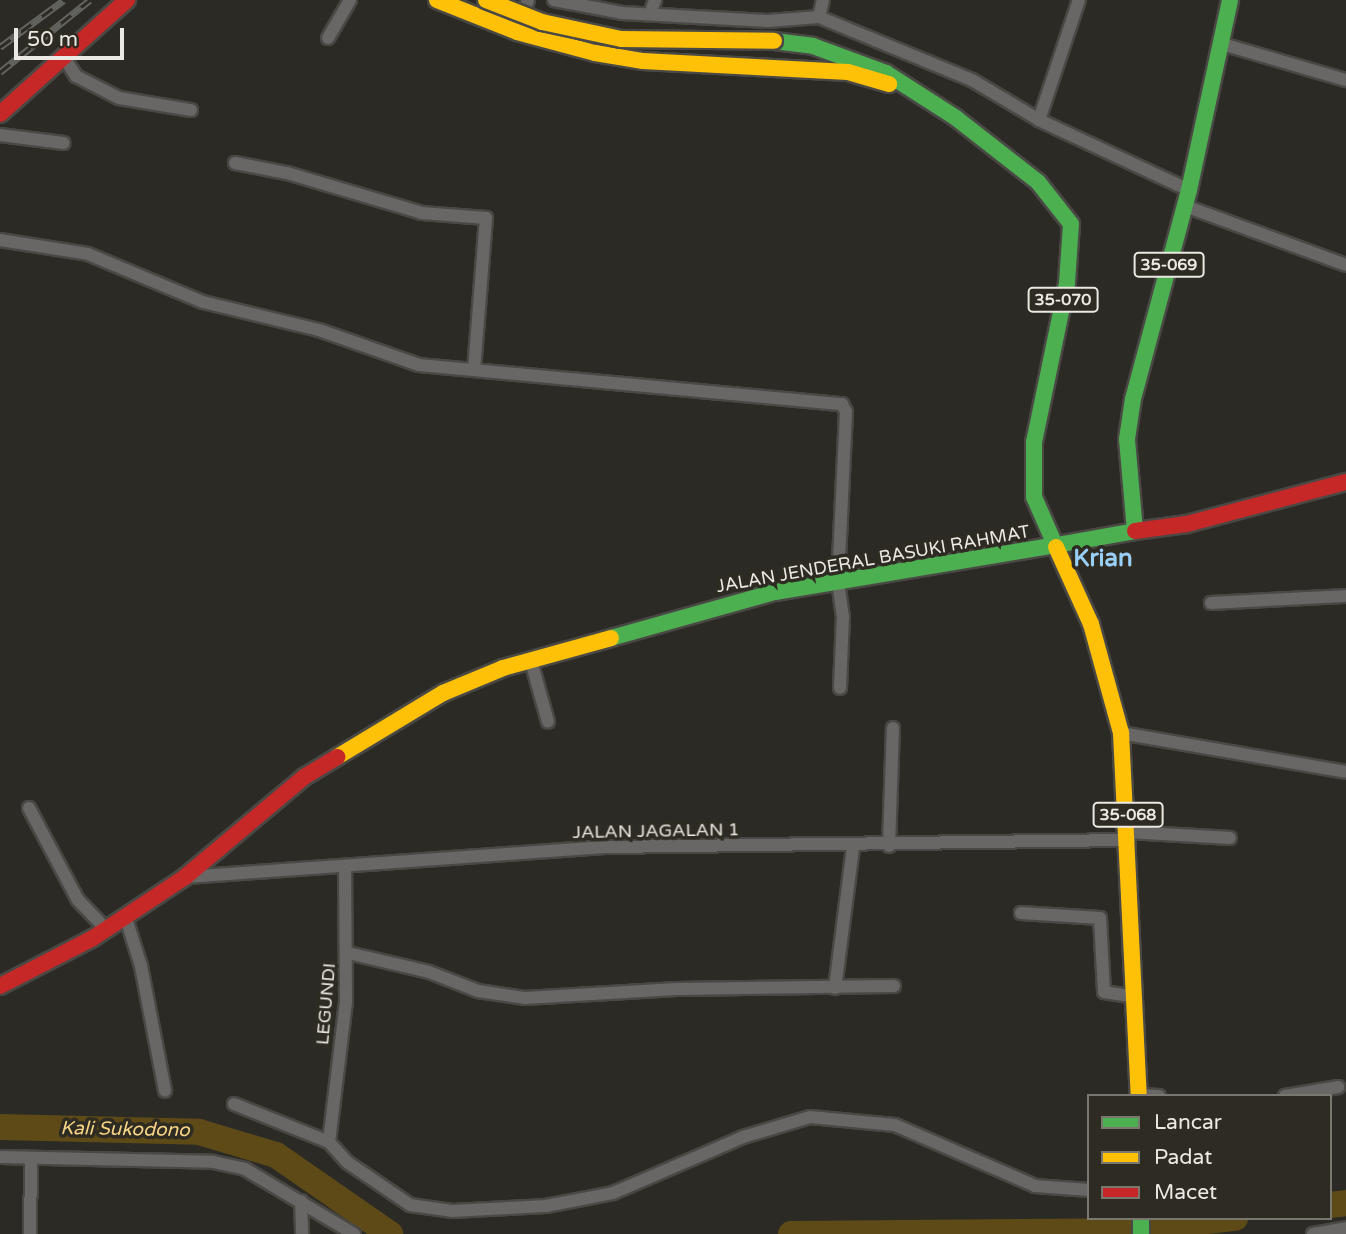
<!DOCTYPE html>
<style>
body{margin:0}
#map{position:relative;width:1346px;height:1234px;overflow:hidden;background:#2b2a25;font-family:"Varela Round",sans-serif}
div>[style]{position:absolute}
.river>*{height:26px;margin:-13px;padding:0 13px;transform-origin:13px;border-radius:13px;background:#5d4a17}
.roads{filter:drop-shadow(2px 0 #494844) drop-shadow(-2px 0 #494844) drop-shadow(0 2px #494844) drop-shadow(0 -2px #494844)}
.street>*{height:12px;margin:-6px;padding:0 6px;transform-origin:6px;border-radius:6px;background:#686765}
.fast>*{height:16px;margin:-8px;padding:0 8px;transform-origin:8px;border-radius:8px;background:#4caf50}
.slow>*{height:16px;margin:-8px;padding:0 8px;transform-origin:8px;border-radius:8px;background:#ffc107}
.jam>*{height:16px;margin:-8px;padding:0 8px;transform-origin:8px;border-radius:8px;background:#c62828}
.rail>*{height:7px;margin-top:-3.5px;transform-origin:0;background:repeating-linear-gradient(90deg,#2e2b22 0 13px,#646461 0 26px);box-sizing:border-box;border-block:2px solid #646461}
.bridges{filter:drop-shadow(2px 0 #494844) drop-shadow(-2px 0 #494844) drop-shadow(0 2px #494844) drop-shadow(0 -2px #494844)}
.slow-bridge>*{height:16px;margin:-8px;padding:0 8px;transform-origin:8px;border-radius:8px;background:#ffc107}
span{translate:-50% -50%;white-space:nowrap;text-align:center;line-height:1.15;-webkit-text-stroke:7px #2e2b22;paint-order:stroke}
.shield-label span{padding:2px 5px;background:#2e2b22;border:2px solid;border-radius:5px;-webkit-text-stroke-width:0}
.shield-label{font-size:16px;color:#ece9e4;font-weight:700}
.street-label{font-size:18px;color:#ece9e4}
.water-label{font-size:19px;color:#f8d585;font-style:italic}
.district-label{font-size:24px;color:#98cff6;font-weight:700}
.legend{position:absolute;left:1087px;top:1094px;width:245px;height:126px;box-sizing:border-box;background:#2e2b22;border:2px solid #7a7770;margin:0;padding:9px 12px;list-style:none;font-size:21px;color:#ece9e4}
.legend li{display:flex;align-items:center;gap:14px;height:35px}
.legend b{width:35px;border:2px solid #7a7770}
.scale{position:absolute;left:14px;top:28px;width:110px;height:32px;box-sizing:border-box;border:4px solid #ece9e4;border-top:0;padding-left:9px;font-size:21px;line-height:24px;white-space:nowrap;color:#ece9e4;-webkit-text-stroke:5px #2e2b22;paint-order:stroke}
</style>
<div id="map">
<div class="river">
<i style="left:0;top:1127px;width:199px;rotate:1.4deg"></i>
<i style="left:199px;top:1132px;width:80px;rotate:16.6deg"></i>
<i style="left:276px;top:1155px;width:139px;rotate:34.7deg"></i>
<i style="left:1330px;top:1205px;width:16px;rotate:-7deg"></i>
<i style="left:791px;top:1234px;width:326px;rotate:-0.5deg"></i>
<i style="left:1117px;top:1231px;width:119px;rotate:-6.3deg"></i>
</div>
<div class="roads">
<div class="street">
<i style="left:554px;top:0;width:69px;rotate:10.8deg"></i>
<i style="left:622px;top:13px;width:146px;rotate:3.1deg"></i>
<i style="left:768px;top:21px;width:51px;rotate:-4.5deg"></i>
<i style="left:819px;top:17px;width:165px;rotate:22.4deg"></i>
<i style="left:972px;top:80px;width:78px;rotate:30.8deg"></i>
<i style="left:1039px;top:120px;width:166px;rotate:25deg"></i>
<i style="left:650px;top:14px;width:15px;rotate:-70deg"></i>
<i style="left:819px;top:17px;width:17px;rotate:-77deg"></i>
<i style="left:520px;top:22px;width:23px;rotate:-70deg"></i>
<i style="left:328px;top:38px;width:44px;rotate:-59.9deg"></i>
<i style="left:1222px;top:44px;width:129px;rotate:16.2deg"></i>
<i style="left:63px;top:56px;width:24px;rotate:57deg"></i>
<i style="left:76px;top:76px;width:48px;rotate:27.1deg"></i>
<i style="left:119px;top:98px;width:73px;rotate:9.5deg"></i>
<i style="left:1039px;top:120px;width:126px;rotate:-71.6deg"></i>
<i style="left:0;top:135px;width:64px;rotate:7.2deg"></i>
<i style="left:235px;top:163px;width:53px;rotate:10.9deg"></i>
<i style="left:287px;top:173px;width:141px;rotate:16.5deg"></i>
<i style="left:422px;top:213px;width:64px;rotate:4.5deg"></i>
<i style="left:486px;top:218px;width:152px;rotate:94.5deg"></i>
<i style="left:1185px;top:206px;width:171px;rotate:20.1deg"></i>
<i style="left:0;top:240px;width:89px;rotate:9deg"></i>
<i style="left:88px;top:254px;width:125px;rotate:22.7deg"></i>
<i style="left:203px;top:302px;width:119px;rotate:13.6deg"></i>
<i style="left:319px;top:330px;width:106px;rotate:19.3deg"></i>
<i style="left:419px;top:365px;width:425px;rotate:5.3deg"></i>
<i style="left:842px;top:404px;width:9px;rotate:63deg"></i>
<i style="left:846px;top:412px;width:170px;rotate:92.7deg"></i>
<i style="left:838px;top:582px;width:34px;rotate:82deg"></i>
<i style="left:843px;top:616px;width:72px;rotate:92.4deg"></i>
<i style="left:1211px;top:603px;width:135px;rotate:-3deg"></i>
<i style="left:531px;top:661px;width:63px;rotate:74.4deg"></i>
<i style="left:1121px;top:733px;width:228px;rotate:9.8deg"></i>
<i style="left:29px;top:808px;width:104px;rotate:62deg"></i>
<i style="left:78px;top:900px;width:40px;rotate:46deg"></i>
<i style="left:1129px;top:832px;width:101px;rotate:3.4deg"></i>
<i style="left:889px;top:846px;width:118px;rotate:-88.1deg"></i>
<i style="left:185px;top:877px;width:422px;rotate:-4.1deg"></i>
<i style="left:606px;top:847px;width:523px;rotate:-0.77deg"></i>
<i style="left:1021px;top:913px;width:79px;rotate:3.6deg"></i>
<i style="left:1100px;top:918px;width:74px;rotate:86.9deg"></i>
<i style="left:1104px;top:992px;width:31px;rotate:9deg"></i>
<i style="left:125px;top:915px;width:53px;rotate:72.6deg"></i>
<i style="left:141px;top:966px;width:127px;rotate:79.1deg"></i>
<i style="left:348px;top:953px;width:83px;rotate:13.2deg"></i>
<i style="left:429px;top:972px;width:53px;rotate:21.2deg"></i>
<i style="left:478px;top:991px;width:48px;rotate:8.5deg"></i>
<i style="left:525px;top:998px;width:152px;rotate:-3.4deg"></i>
<i style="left:677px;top:989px;width:217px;rotate:-0.8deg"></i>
<i style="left:835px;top:988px;width:142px;rotate:-82.7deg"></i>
<i style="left:1140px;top:1095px;width:19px;rotate:3deg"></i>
<i style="left:1285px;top:1096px;width:54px;rotate:-9.6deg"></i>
<i style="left:234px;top:1104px;width:102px;rotate:21.8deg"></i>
<i style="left:329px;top:1142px;width:27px;rotate:48deg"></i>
<i style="left:347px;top:1162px;width:76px;rotate:34.3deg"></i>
<i style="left:410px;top:1205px;width:42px;rotate:8.1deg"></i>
<i style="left:452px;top:1211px;width:94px;rotate:-3deg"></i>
<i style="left:546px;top:1206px;width:68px;rotate:-11deg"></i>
<i style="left:613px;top:1193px;width:142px;rotate:-23.3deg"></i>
<i style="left:743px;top:1137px;width:70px;rotate:-16.6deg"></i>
<i style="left:810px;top:1117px;width:85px;rotate:5.4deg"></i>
<i style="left:895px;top:1125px;width:153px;rotate:23.5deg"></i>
<i style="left:1035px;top:1186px;width:54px;rotate:4.2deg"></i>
<i style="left:329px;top:1142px;width:141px;rotate:-83.1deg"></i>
<i style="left:346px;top:1002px;width:133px;rotate:-90.4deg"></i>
<i style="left:0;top:1157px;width:213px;rotate:1.3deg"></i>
<i style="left:213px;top:1162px;width:33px;rotate:12deg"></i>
<i style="left:245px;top:1169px;width:127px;rotate:30.8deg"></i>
<i style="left:301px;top:1201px;width:33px;rotate:88deg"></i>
<i style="left:30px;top:1234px;width:74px;rotate:-89.2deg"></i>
<i style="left:1313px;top:1234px;width:34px;rotate:-10deg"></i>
</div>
<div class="fast">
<i style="left:774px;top:41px;width:39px;rotate:7deg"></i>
<i style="left:813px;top:46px;width:78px;rotate:20.3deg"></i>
<i style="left:886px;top:73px;width:83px;rotate:32.7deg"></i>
<i style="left:956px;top:118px;width:104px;rotate:38deg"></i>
<i style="left:1038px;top:182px;width:53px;rotate:51.8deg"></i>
<i style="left:1071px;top:224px;width:59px;rotate:93.9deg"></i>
<i style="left:1067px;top:283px;width:162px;rotate:101.7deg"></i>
<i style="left:1034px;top:442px;width:55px;rotate:90deg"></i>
<i style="left:1034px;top:497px;width:55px;rotate:66.3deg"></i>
<i style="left:1057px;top:545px;width:79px;rotate:-10.2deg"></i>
<i style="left:1135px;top:531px;width:92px;rotate:-95deg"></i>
<i style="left:1127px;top:439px;width:40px;rotate:-81.5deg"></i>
<i style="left:1133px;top:399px;width:216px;rotate:-75deg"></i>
<i style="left:1189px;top:190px;width:194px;rotate:-77.8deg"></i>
<i style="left:611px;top:638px;width:170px;rotate:-15.7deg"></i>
<i style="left:775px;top:592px;width:286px;rotate:-9.5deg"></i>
<i style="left:1141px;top:1218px;width:16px;rotate:90deg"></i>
</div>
<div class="slow">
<i style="left:437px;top:0;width:86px;rotate:21.8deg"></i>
<i style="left:517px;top:32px;width:81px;rotate:15.1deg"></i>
<i style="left:595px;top:53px;width:49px;rotate:9.5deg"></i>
<i style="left:643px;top:61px;width:205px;rotate:3.1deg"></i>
<i style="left:848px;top:72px;width:43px;rotate:16.3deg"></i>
<i style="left:1056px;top:547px;width:85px;rotate:65.6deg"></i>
<i style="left:1091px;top:624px;width:113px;rotate:74.6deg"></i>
<i style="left:1121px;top:733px;width:363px;rotate:87.2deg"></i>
<i style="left:337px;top:757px;width:124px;rotate:-31.1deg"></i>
<i style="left:443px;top:693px;width:65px;rotate:-22.6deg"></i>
<i style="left:503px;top:668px;width:112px;rotate:-15.5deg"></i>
</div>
<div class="jam">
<i style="left:0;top:114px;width:171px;rotate:-41.9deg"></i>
<i style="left:1135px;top:531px;width:52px;rotate:-7.7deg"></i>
<i style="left:1187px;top:524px;width:164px;rotate:-14.8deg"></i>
<i style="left:0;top:986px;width:105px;rotate:-27.3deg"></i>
<i style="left:93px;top:938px;width:110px;rotate:-33.5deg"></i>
<i style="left:185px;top:877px;width:155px;rotate:-40deg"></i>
<i style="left:304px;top:777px;width:39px;rotate:-31deg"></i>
</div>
</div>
<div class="rail">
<i style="left:0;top:47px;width:79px;rotate:-36.3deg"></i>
<i style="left:0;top:72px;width:115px;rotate:-38.7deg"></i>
</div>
<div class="bridges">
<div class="slow-bridge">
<i style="left:486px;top:0;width:60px;rotate:21.4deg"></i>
<i style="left:542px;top:22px;width:81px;rotate:12.1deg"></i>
<i style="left:621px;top:39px;width:153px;rotate:0.7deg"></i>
</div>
</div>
<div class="shield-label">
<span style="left:1169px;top:265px">35-069</span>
<span style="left:1063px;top:300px">35-070</span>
<span style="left:1128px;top:815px">35-068</span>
</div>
<div class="street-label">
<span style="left:873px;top:559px;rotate:-10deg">JALAN JENDERAL BASUKI RAHMAT</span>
<span style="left:656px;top:831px;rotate:-1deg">JALAN JAGALAN 1</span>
<span style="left:326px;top:1004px;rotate:-85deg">LEGUNDI</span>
</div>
<div class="water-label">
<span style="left:125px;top:1130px;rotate:1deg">Kali Sukodono</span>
</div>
<div class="district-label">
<span style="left:1103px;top:559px">Krian</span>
</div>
<ul class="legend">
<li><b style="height:9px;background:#4caf50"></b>Lancar</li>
<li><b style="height:9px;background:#ffc107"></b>Padat</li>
<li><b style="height:9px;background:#c62828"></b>Macet</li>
</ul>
<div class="scale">50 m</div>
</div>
